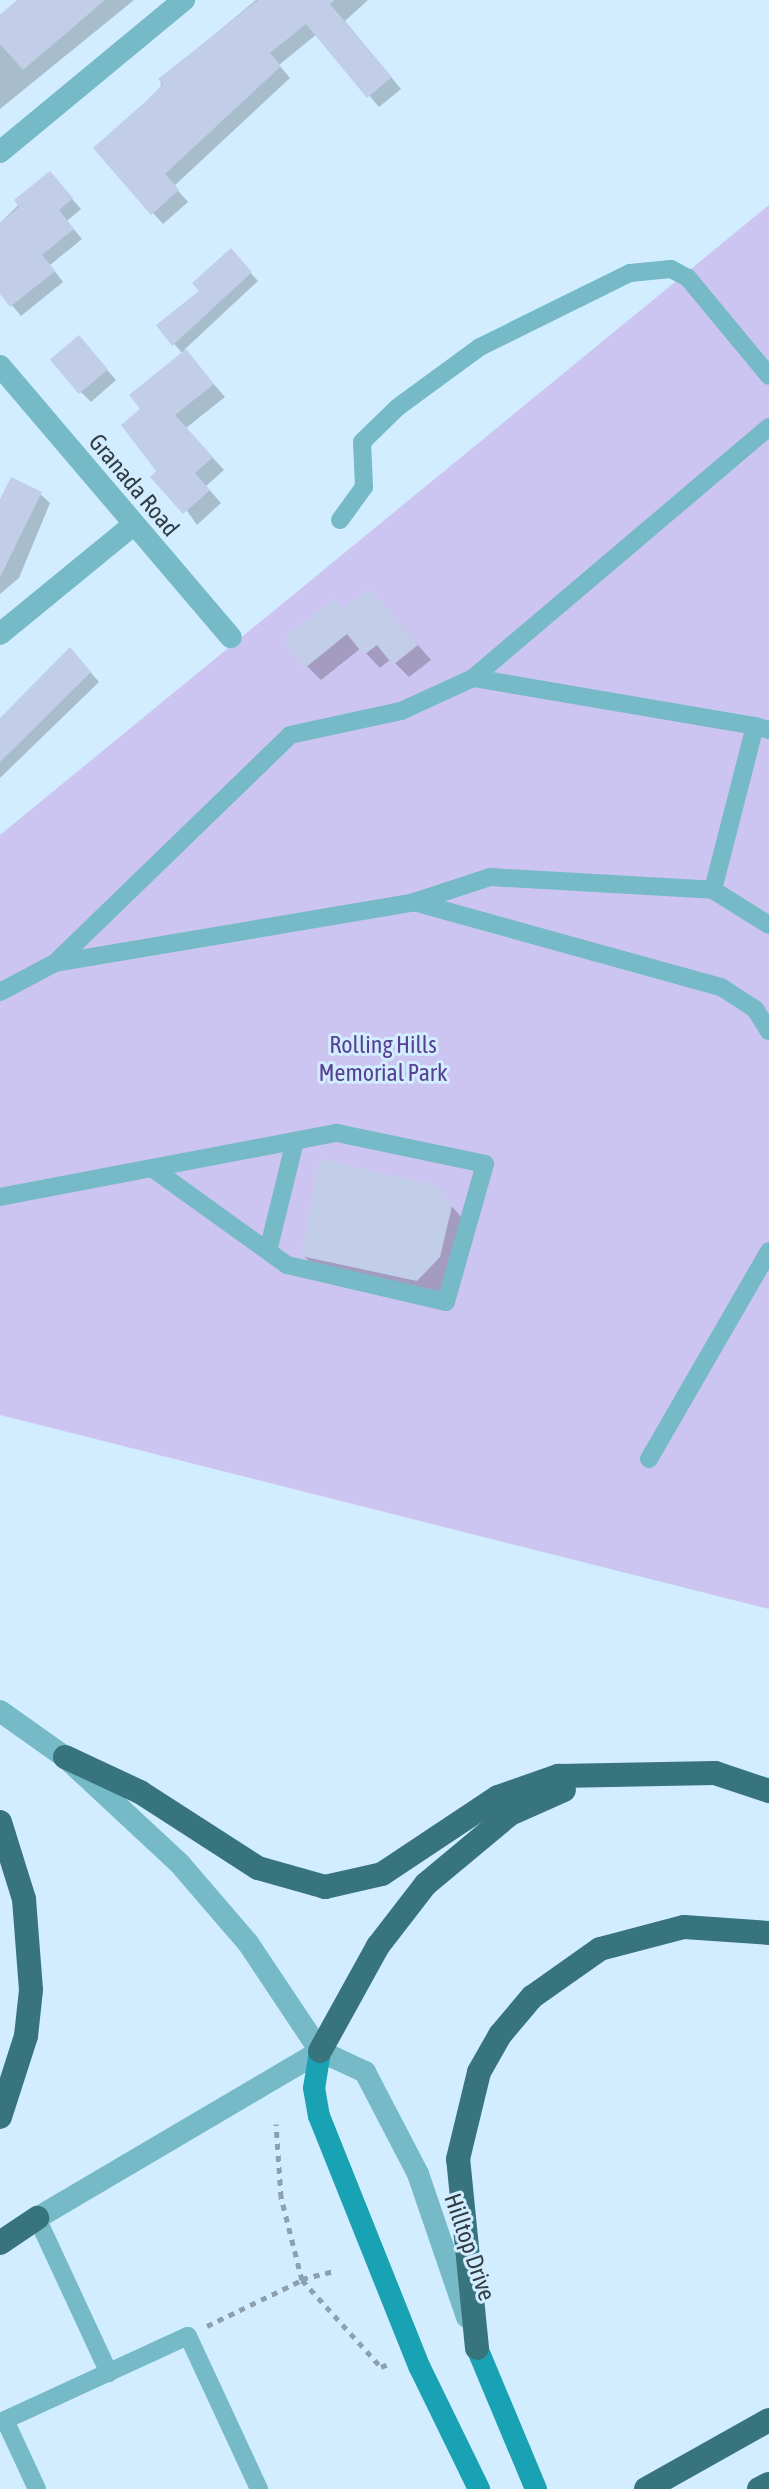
<!DOCTYPE html>
<style>
body{margin:0}
#map{position:relative;width:769px;height:2489px;overflow:hidden;background:#d2edff;font-family:"Asap Condensed",sans-serif}
div>[style]{position:absolute}
.green>*{inset:0;background:#ccc4f1}
.shadow>*{inset:0;background:#0003}
.building>*{inset:0;background:#c2cee7;transform-origin:0 0}
.path>*{height:5px;margin-top:-2.5px;transform-origin:0;background:repeating-linear-gradient(90deg,#8ca0ad 0 6px,transparent 0 12px)}
.service>*{height:18px;margin:-9px;padding:0 9px;transform-origin:9px;border-radius:9px;background:#75bac6}
.minor>*{height:22px;margin:-11px;padding:0 11px;transform-origin:11px;border-radius:11px;background:#75bac6}
.tertiary>*{height:22px;margin:-11px;padding:0 11px;transform-origin:11px;border-radius:11px;background:#75bac6}
.secondary>*{height:22px;margin:-11px;padding:0 11px;transform-origin:11px;border-radius:11px;background:#19a2b4}
.motorway>*{height:24px;margin:-12px;padding:0 12px;transform-origin:12px;border-radius:12px;background:#38747e}
span{translate:-50% -50%;white-space:nowrap;text-align:center;line-height:1.15;-webkit-text-stroke:6px #d2edff;paint-order:stroke}
.street-label{font-size:24px;color:#313c43}
.park-label{font-size:24px;color:#574193}
</style>
<div id="map">
<div class="green">
<i style="clip-path:polygon(769px 205px,769px 1609px,0 1415px,0 835px)"></i>
</div>
<div class="shadow">
<i style="clip-path:polygon(19px 0,134px 0,0 109px,0 15px)"></i>
<i style="clip-path:polygon(256px 0,368px 0,345px 21px,401px 89px,379px 107px,317px 34px,279px 65px,290px 78px,174px 186px,188px 202px,163px 224px,153px 213px,161px 79px)"></i>
<i style="clip-path:polygon(50px 174px,81px 209px,67px 221px,82px 239px,50px 265px,63px 282px,21px 316px,0 291px,0 223px)"></i>
<i style="clip-path:polygon(238px 259px,258px 281px,184px 350px,225px 397px,186px 428px,224px 470px,206px 486px,221px 503px,197px 525px,159px 471px,143px 409px,183px 354px,158px 325px)"></i>
<i style="clip-path:polygon(88px 348px,116px 380px,91px 402px,81px 392px)"></i>
<i style="clip-path:polygon(40px 494px,50px 503px,19px 578px,0 594px,0 503px)"></i>
<i style="clip-path:polygon(383px 605px,431px 660px,409px 677px,391px 659px,380px 668px,361px 648px,321px 680px,307px 666px,344px 610px)"></i>
<i style="clip-path:polygon(80px 660px,99px 682px,0 778px,0 720px)"></i>
<i style="clip-path:polygon(436px 1188px,469px 1226px,458px 1275px,435px 1298px,321px 1274px,303px 1255px)"></i>
</div>
<div class="building">
<i style="clip-path:polygon(17px 0,105px 0,23px 70px,0 44px,0 15px)"></i>
<i style="clip-path:polygon(258px 0,335px 0,330px 4px,392px 77px,367px 98px,306px 24px,270px 53px,281px 66px,165px 174px,179px 190px,151px 215px,93px 148px,144px 103px,163px 84px,158px 79px)"></i>
<i style="clip-path:polygon(50px 171px,73px 198px,59px 210px,74px 229px,42px 255px,55px 271px,10px 307px,0 294px,0 223px,19px 207px,14px 200px)"></i>
<i style="clip-path:polygon(231px 248px,252px 272px,172px 346px,156px 325px,199px 291px,192px 283px)"></i>
<i style="left:79px;top:335px;width:45px;height:38px;rotate:50deg"></i>
<i style="clip-path:polygon(186px 349px,214px 384px,175px 415px,213px 457px,195px 473px,210px 490px,183px 514px,150px 477px,156px 471px,121px 425px,140px 409px,129px 395px)"></i>
<i style="clip-path:polygon(11px 477px,42px 492px,0 577px,0 499px)"></i>
<i style="clip-path:polygon(369px 588px,418px 645px,393px 665px,377px 645px,364px 655px,347px 634px,305px 668px,283px 640px,335px 598px,343px 609px)"></i>
<i style="clip-path:polygon(70px 647px,91px 672px,0 762px,0 718px)"></i>
<i style="clip-path:polygon(320px 1159px,437px 1186px,452px 1206px,440px 1257px,417px 1281px,301px 1256px)"></i>
</div>
<div class="path">
<i style="left:302px;top:2279px;width:33px;rotate:-14deg"></i>
<i style="left:302px;top:2280px;width:118px;rotate:47.8deg"></i>
<i style="left:381px;top:2367px;width:8px;rotate:-23deg"></i>
<i style="left:207px;top:2326px;width:106px;rotate:-25.8deg"></i>
<i style="left:302px;top:2280px;width:86px;rotate:-104.2deg"></i>
<i style="left:281px;top:2197px;width:73px;rotate:-93.9deg"></i>
</div>
<div class="service">
<i style="left:340px;top:520px;width:41px;rotate:-54deg"></i>
<i style="left:364px;top:487px;width:45px;rotate:-92.5deg"></i>
<i style="left:362px;top:442px;width:50px;rotate:-44.2deg"></i>
<i style="left:398px;top:407px;width:102px;rotate:-36.2deg"></i>
<i style="left:480px;top:347px;width:167px;rotate:-26.3deg"></i>
<i style="left:630px;top:273px;width:41px;rotate:-5.6deg"></i>
<i style="left:671px;top:269px;width:19px;rotate:28deg"></i>
<i style="left:688px;top:278px;width:127px;rotate:50.4deg"></i>
<i style="left:755px;top:726px;width:286px;rotate:-170.3deg"></i>
<i style="left:473px;top:678px;width:388px;rotate:-40.3deg"></i>
<i style="left:769px;top:730px;width:15px;rotate:-164deg"></i>
<i style="left:755px;top:726px;width:169px;rotate:104.4deg"></i>
<i style="left:713px;top:890px;width:66px;rotate:32deg"></i>
<i style="left:414px;top:902px;width:319px;rotate:15.5deg"></i>
<i style="left:721px;top:987px;width:40px;rotate:32.9deg"></i>
<i style="left:755px;top:1009px;width:26px;rotate:58deg"></i>
<i style="left:55px;top:963px;width:364px;rotate:-9.6deg"></i>
<i style="left:414px;top:902px;width:80px;rotate:-18.2deg"></i>
<i style="left:490px;top:877px;width:223px;rotate:3.3deg"></i>
<i style="left:0;top:992px;width:62px;rotate:-27.8deg"></i>
<i style="left:55px;top:963px;width:327px;rotate:-44.1deg"></i>
<i style="left:290px;top:735px;width:114px;rotate:-12.2deg"></i>
<i style="left:401px;top:711px;width:79px;rotate:-24.6deg"></i>
<i style="left:0;top:1197px;width:343px;rotate:-10.8deg"></i>
<i style="left:337px;top:1133px;width:151px;rotate:11.8deg"></i>
<i style="left:485px;top:1164px;width:143px;rotate:105.8deg"></i>
<i style="left:446px;top:1302px;width:163px;rotate:-166.9deg"></i>
<i style="left:287px;top:1265px;width:163px;rotate:-144.3deg"></i>
<i style="left:268px;top:1251px;width:113px;rotate:-76.2deg"></i>
<i style="left:649px;top:1459px;width:240px;rotate:-60deg"></i>
<i style="left:37px;top:2218px;width:171px;rotate:65.1deg"></i>
<i style="left:37px;top:2489px;width:76px;rotate:-114.9deg"></i>
<i style="left:5px;top:2420px;width:201px;rotate:-24.7deg"></i>
<i style="left:188px;top:2336px;width:169px;rotate:65.1deg"></i>
</div>
<div class="minor">
<i style="left:0;top:152px;width:239px;rotate:-39.6deg"></i>
<i style="left:0;top:366px;width:356px;rotate:49.6deg"></i>
<i style="left:0;top:634px;width:172px;rotate:-39.3deg"></i>
</div>
<div class="tertiary">
<i style="left:0;top:1711px;width:80px;rotate:35.3deg"></i>
<i style="left:65px;top:1757px;width:157px;rotate:42.9deg"></i>
<i style="left:180px;top:1864px;width:104px;rotate:49.3deg"></i>
<i style="left:248px;top:1943px;width:130px;rotate:56.3deg"></i>
<i style="left:320px;top:2051px;width:50px;rotate:25deg"></i>
<i style="left:365px;top:2072px;width:115px;rotate:62.5deg"></i>
<i style="left:418px;top:2174px;width:151px;rotate:71.1deg"></i>
<i style="left:37px;top:2218px;width:329px;rotate:-30.5deg"></i>
</div>
<div class="secondary">
<i style="left:320px;top:2051px;width:37px;rotate:99deg"></i>
<i style="left:314px;top:2088px;width:28px;rotate:80deg"></i>
<i style="left:319px;top:2116px;width:271px;rotate:68.2deg"></i>
<i style="left:420px;top:2368px;width:135px;rotate:64deg"></i>
<i style="left:477px;top:2348px;width:153px;rotate:67.3deg"></i>
</div>
<div class="motorway">
<i style="left:65px;top:1757px;width:83px;rotate:25deg"></i>
<i style="left:140px;top:1792px;width:140px;rotate:32.8deg"></i>
<i style="left:258px;top:1868px;width:70px;rotate:15.8deg"></i>
<i style="left:325px;top:1887px;width:58px;rotate:-12.8deg"></i>
<i style="left:382px;top:1874px;width:139px;rotate:-33.6deg"></i>
<i style="left:498px;top:1797px;width:64px;rotate:-19.3deg"></i>
<i style="left:558px;top:1776px;width:157px;rotate:-1.1deg"></i>
<i style="left:715px;top:1773px;width:57px;rotate:18.4deg"></i>
<i style="left:0;top:1822px;width:81px;rotate:72.7deg"></i>
<i style="left:24px;top:1899px;width:91px;rotate:85.6deg"></i>
<i style="left:31px;top:1990px;width:46px;rotate:96.2deg"></i>
<i style="left:26px;top:2036px;width:85px;rotate:107.8deg"></i>
<i style="left:320px;top:2051px;width:120px;rotate:-61.1deg"></i>
<i style="left:378px;top:1946px;width:78px;rotate:-52.3deg"></i>
<i style="left:426px;top:1884px;width:109px;rotate:-39.8deg"></i>
<i style="left:510px;top:1814px;width:59px;rotate:-24deg"></i>
<i style="left:0;top:2243px;width:45px;rotate:-34deg"></i>
<i style="left:477px;top:2348px;width:190px;rotate:-95.7deg"></i>
<i style="left:458px;top:2159px;width:89px;rotate:-76.4deg"></i>
<i style="left:479px;top:2072px;width:43px;rotate:-60.4deg"></i>
<i style="left:500px;top:2035px;width:50px;rotate:-49.9deg"></i>
<i style="left:532px;top:1997px;width:83px;rotate:-35.2deg"></i>
<i style="left:600px;top:1949px;width:87px;rotate:-14.7deg"></i>
<i style="left:684px;top:1927px;width:85px;rotate:4deg"></i>
<i style="left:646px;top:2489px;width:141px;rotate:-29.3deg"></i>
<i style="left:759px;top:2489px;width:11px;rotate:-27deg"></i>
</div>
<div class="street-label">
<span style="left:134px;top:485px;rotate:50deg">Granada Road</span>
<span style="left:470px;top:2247px;rotate:71deg">Hilltop Drive</span>
</div>
<div class="park-label">
<span style="left:383px;top:1059px">Rolling Hills<br>Memorial Park</span>
</div>
</div>
